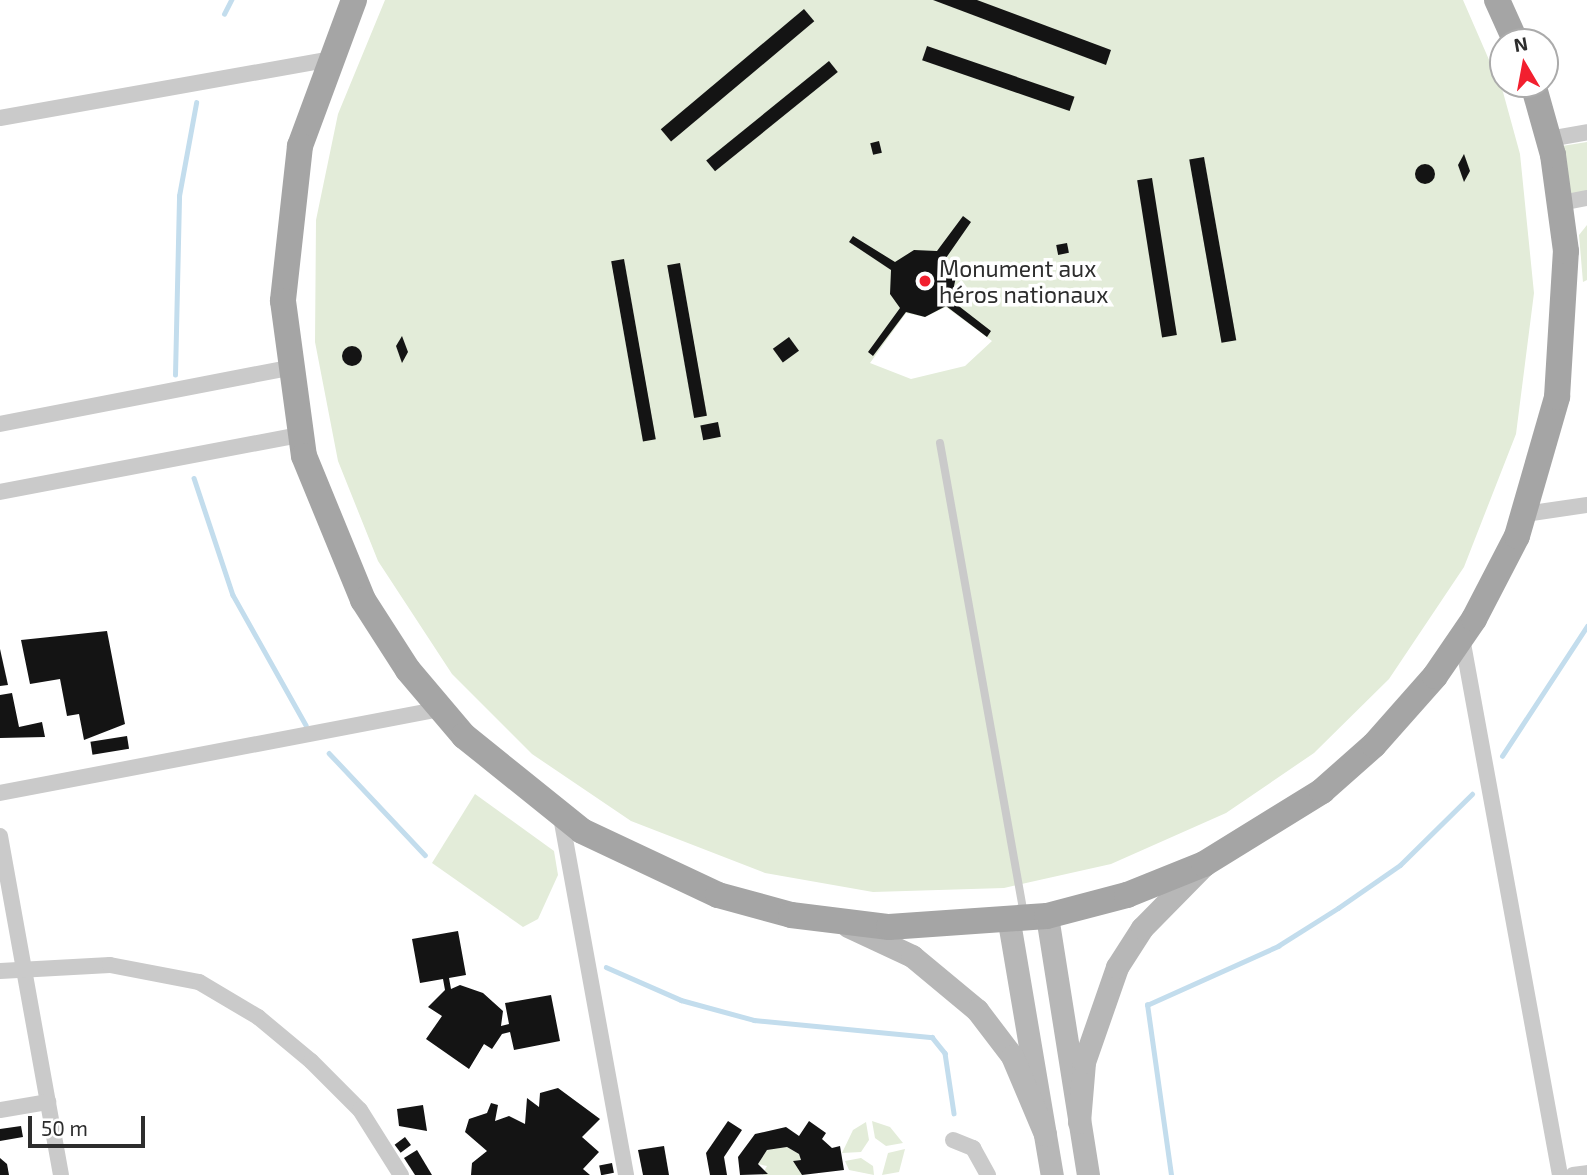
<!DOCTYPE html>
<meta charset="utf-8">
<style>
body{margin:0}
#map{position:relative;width:1587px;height:1175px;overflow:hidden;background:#fff;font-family:"Exo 2",sans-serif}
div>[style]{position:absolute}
.green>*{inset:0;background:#e3ecd9}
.stream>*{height:4.5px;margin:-2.25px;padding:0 2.25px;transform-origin:2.25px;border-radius:2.25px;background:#c3dded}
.building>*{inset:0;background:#141414;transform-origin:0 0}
.round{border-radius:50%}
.lane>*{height:8px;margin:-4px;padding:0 4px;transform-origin:4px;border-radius:4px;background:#cacaca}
.street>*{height:16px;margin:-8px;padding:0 8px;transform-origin:8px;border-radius:8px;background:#cacaca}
.secondary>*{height:23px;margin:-11.5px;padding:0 11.5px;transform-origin:11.5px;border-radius:11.5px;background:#b7b7b7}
.primary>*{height:26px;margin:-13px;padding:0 13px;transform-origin:13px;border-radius:13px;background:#a5a5a5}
.dots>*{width:19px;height:19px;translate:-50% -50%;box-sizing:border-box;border:4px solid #fff;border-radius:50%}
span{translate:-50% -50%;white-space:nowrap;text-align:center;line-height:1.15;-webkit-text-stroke:7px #fff;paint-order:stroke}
.poi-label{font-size:23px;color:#2d2d2d}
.left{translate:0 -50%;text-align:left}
.north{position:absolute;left:1489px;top:28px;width:70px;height:70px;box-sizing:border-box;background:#fff;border:2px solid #ababab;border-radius:50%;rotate:350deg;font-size:19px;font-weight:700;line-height:28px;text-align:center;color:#2d2d2d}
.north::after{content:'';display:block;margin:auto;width:24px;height:32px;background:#f2202f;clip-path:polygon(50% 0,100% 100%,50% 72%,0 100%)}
.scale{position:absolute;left:28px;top:1116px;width:117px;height:32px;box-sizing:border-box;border:4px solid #2d2d2d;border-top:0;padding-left:9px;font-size:21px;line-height:24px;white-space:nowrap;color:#2d2d2d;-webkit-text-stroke:5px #fff;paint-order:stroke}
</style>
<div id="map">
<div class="green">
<i style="clip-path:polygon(evenodd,385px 0,1463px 0,1503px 92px,1520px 154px,1534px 293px,1516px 434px,1464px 567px,1389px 679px,1314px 753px,1226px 813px,1111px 864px,1004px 888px,873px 892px,765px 873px,631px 821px,532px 754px,452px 674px,378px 561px,338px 461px,315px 342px,316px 220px,338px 114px,385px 0,946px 307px,992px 341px,965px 366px,911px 379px,870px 363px,906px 313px,925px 317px,946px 307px)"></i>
<i style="clip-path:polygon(1587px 142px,1587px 193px,1571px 196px,1562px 146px)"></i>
<i style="clip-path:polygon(1587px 225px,1587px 280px,1583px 282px,1579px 235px)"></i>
<i style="clip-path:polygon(475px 794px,554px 851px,558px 875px,538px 919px,523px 927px,432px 863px)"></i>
<i style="clip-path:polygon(872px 1121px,890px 1127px,903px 1143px,886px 1146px,875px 1138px)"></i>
<i style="clip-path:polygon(866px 1122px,869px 1140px,861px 1152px,842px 1153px,853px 1130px)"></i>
<i style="clip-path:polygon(787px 1147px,799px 1154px,801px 1160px,793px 1161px,802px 1175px,762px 1175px,767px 1166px,758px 1164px,767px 1150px)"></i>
<i style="clip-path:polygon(905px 1149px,899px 1172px,882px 1175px,888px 1153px)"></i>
<i style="clip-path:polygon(861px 1158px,873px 1166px,874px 1175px,849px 1170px,845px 1161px)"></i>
</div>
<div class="stream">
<i style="left:224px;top:14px;width:16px;rotate:-63deg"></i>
<i style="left:175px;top:375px;width:179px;rotate:-88.7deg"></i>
<i style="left:179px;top:196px;width:95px;rotate:-79.6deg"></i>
<i style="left:194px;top:478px;width:123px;rotate:71.6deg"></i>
<i style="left:233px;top:595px;width:149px;rotate:60.7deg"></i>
<i style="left:329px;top:753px;width:140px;rotate:46.7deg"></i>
<i style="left:1502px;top:756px;width:155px;rotate:-56.8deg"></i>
<i style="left:606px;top:967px;width:82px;rotate:23.7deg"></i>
<i style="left:681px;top:1000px;width:76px;rotate:15.3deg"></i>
<i style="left:754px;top:1020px;width:179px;rotate:5.5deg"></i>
<i style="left:932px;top:1037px;width:21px;rotate:51deg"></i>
<i style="left:945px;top:1053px;width:61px;rotate:81.5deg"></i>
<i style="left:1171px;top:1175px;width:172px;rotate:-98deg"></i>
<i style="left:1147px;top:1005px;width:144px;rotate:-24.2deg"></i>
<i style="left:1278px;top:946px;width:71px;rotate:-32.3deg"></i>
<i style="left:1338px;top:908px;width:75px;rotate:-34.7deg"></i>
<i style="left:1400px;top:865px;width:101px;rotate:-44.6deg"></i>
</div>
<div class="building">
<i style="clip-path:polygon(933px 0,977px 0,1111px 50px,1106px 65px)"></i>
<i style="left:804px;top:9px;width:16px;height:187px;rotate:50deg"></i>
<i style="left:927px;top:46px;width:156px;height:15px;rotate:19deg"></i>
<i style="left:829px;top:61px;width:14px;height:158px;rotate:51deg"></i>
<i style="left:879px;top:141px;width:12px;height:9px;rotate:76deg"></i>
<i style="clip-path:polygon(1464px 154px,1470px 171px,1464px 182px,1458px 165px)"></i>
<i style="left:1204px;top:157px;width:186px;height:15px;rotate:80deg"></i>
<i class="round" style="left:1415px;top:164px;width:20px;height:20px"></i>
<i style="left:1152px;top:178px;width:159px;height:15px;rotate:81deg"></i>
<i style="clip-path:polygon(963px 216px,971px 222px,946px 258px,956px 277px,951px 300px,991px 331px,987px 337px,946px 306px,925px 317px,906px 312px,873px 356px,868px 352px,900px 308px,890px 294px,891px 270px,849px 242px,853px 236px,895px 262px,914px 250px,937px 251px)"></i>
<i style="left:1067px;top:243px;width:10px;height:11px;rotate:79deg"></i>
<i style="left:624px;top:259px;width:183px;height:13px;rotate:80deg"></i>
<i style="left:680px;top:263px;width:155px;height:13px;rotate:80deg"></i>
<i style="clip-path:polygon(402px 336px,408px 352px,402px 363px,396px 346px)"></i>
<i style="left:789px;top:337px;width:17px;height:20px;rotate:54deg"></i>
<i class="round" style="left:342px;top:346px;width:20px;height:20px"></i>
<i style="left:718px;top:422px;width:15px;height:18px;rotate:79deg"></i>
<i style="clip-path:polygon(107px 631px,125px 724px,84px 740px,79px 714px,67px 716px,60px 679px,30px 684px,21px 640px)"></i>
<i style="clip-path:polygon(0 649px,8px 685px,0 686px)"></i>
<i style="clip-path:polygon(12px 693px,19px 727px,42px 722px,45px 737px,0 738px,0 695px)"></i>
<i style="left:127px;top:736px;width:13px;height:37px;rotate:81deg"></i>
<i style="clip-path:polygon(458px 931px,466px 975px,449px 978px,451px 989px,460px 985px,483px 993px,503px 1011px,501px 1026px,509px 1024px,505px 1003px,551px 995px,560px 1041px,514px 1050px,510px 1032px,502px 1034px,492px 1049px,484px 1044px,469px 1069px,426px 1039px,442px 1016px,428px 1007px,445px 990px,443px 979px,420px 983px,412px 939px)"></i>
<i style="clip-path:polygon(558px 1088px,600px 1119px,582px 1137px,599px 1152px,583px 1169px,590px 1175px,471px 1175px,472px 1163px,487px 1151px,465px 1132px,469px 1119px,487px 1113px,491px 1103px,498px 1105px,495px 1121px,509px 1116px,525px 1124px,527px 1098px,539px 1107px,540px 1093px)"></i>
<i style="clip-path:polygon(423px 1105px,427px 1131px,399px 1126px,397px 1109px)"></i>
<i style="clip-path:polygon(728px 1121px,742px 1130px,724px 1157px,727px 1175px,710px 1175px,706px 1153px)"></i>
<i style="clip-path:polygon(809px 1121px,826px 1133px,822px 1139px,832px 1148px,840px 1146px,844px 1170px,802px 1175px,793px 1161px,801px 1160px,799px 1154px,787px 1147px,767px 1150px,758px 1164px,768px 1174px,740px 1175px,738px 1157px,755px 1134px,786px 1127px,799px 1136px)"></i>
<i style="clip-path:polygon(21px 1126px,23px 1137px,0 1141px,0 1129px)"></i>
<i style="left:405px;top:1137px;width:10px;height:13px;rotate:53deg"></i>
<i style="clip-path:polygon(664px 1146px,669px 1175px,643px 1175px,638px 1150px)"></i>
<i style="clip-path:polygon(417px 1150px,432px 1175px,415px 1175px,404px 1158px)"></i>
<i style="clip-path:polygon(0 1158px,7px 1164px,9px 1175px,0 1175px)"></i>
<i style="left:612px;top:1163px;width:10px;height:13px;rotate:79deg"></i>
</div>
<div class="lane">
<i style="left:940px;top:443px;width:478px;rotate:79.9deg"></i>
</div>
<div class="street">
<i style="left:0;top:118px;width:332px;rotate:-10.1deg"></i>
<i style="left:1549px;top:139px;width:39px;rotate:-10deg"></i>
<i style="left:1561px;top:203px;width:26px;rotate:-11deg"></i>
<i style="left:0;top:424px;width:292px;rotate:-11deg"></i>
<i style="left:0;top:492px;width:304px;rotate:-10.8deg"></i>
<i style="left:1525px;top:514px;width:63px;rotate:-8.3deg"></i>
<i style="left:1462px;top:638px;width:546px;rotate:79.66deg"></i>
<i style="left:0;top:793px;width:447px;rotate:-10.8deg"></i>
<i style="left:561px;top:817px;width:364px;rotate:79.7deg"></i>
<i style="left:0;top:836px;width:344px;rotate:79.8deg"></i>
<i style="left:0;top:971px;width:110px;rotate:-3.1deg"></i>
<i style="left:110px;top:965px;width:91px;rotate:10.8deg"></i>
<i style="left:199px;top:982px;width:69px;rotate:30.7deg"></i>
<i style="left:258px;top:1017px;width:69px;rotate:39.7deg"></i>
<i style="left:311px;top:1061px;width:69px;rotate:45deg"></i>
<i style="left:360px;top:1110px;width:77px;rotate:57.8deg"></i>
<i style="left:0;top:1110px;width:49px;rotate:-9.5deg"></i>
<i style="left:953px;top:1140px;width:22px;rotate:22deg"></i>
<i style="left:973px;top:1148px;width:31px;rotate:61deg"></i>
<i style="left:1573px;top:1175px;width:14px;rotate:-8deg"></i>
</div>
<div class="secondary">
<i style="left:1047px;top:916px;width:262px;rotate:81deg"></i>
<i style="left:1009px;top:922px;width:257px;rotate:80.4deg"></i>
<i style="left:848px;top:926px;width:71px;rotate:25.1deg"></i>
<i style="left:912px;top:956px;width:85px;rotate:39.7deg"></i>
<i style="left:977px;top:1010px;width:58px;rotate:52.7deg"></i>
<i style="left:1012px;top:1056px;width:85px;rotate:67.1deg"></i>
<i style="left:1079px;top:1122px;width:60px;rotate:-85.2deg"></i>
<i style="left:1084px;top:1062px;width:101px;rotate:-70.8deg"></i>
<i style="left:1117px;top:967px;width:46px;rotate:-57.3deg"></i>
<i style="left:1142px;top:928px;width:87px;rotate:-45.5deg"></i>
</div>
<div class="primary">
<i style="left:354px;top:0;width:156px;rotate:110.3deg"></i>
<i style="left:300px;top:146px;width:156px;rotate:96.3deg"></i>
<i style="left:283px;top:301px;width:156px;rotate:82.3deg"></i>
<i style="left:304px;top:456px;width:156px;rotate:67.7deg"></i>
<i style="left:363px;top:600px;width:83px;rotate:57.3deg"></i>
<i style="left:408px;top:670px;width:87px;rotate:49.7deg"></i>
<i style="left:464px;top:736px;width:151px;rotate:38.8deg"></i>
<i style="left:582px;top:831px;width:150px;rotate:25.2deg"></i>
<i style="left:718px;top:895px;width:76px;rotate:15.3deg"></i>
<i style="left:791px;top:915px;width:99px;rotate:7deg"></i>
<i style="left:889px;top:927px;width:158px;rotate:-4deg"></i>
<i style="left:1047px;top:916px;width:83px;rotate:-14.7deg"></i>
<i style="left:1127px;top:895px;width:83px;rotate:-21.9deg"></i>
<i style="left:1204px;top:864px;width:139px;rotate:-31.7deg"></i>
<i style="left:1322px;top:791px;width:69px;rotate:-41.5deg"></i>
<i style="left:1374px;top:745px;width:92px;rotate:-48.5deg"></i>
<i style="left:1435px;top:676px;width:69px;rotate:-55.6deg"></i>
<i style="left:1474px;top:619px;width:93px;rotate:-62.6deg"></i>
<i style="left:1517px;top:536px;width:145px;rotate:-73.9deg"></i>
<i style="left:1557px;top:397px;width:146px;rotate:-86.5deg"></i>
<i style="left:1566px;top:251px;width:97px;rotate:-97.7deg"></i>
<i style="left:1553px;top:155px;width:74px;rotate:-105.7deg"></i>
<i style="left:1497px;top:0;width:46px;rotate:65.7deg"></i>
</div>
<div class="dots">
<i style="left:925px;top:281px;background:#f2202f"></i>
</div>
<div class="poi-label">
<span class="left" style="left:939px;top:281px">Monument aux<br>héros nationaux</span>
</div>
<div class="north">N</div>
<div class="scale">50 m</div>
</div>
